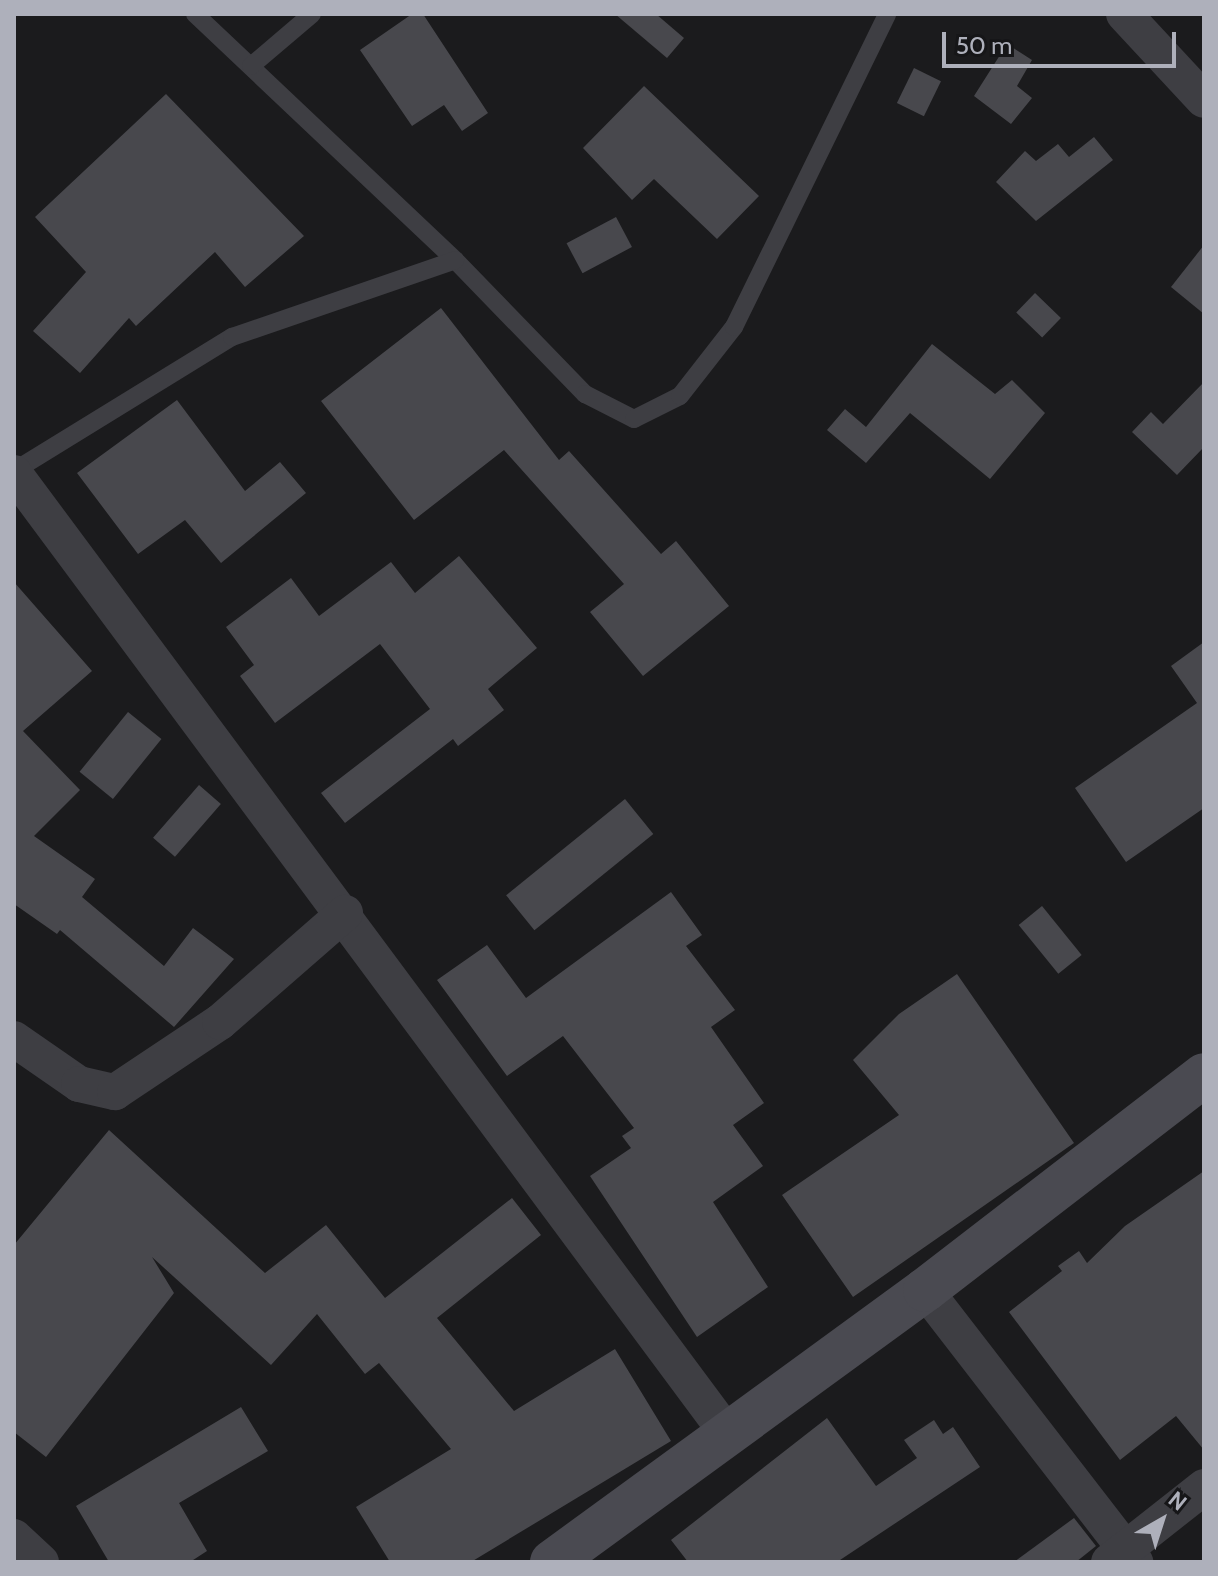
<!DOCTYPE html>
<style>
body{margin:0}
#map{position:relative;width:1218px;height:1576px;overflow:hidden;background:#1b1b1d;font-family:Cabin,sans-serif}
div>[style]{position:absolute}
.building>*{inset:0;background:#48484d;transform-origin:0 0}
.lane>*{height:18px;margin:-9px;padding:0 9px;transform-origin:9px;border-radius:9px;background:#3e3e43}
.street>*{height:36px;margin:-18px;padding:0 18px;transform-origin:18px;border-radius:18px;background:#3e3e43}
.secondary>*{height:44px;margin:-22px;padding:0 22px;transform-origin:22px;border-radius:22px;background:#4a4a51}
span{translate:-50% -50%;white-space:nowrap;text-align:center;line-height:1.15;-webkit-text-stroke:7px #161618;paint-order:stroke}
.frame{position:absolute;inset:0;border:16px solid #aeb0bb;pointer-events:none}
.north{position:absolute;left:1122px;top:1480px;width:80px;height:80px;-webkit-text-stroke:6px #161618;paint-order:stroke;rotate:39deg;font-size:22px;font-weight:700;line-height:32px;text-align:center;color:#aeb0bb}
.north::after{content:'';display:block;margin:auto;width:28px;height:36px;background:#aeb0bb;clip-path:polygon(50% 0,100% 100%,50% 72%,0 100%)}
.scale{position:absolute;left:942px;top:32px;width:234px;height:36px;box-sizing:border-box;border:4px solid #aeb0bb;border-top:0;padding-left:10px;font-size:24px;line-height:28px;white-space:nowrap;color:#aeb0bb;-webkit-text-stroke:6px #161618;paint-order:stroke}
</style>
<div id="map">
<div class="building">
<i style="clip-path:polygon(412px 14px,423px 14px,488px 113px,462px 131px,444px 105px,412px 126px,360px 50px)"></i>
<i style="clip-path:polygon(615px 14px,656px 14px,684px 38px,667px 58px)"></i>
<i style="clip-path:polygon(1007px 44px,1032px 60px,1017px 86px,1032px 98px,1011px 124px,974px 96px)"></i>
<i style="left:914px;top:68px;width:30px;height:39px;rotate:26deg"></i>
<i style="clip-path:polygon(644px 86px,759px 196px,717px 239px,654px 179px,632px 200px,583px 148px)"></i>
<i style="clip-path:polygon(166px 94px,304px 236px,245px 287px,215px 252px,136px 326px,129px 318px,80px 373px,33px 331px,86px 272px,35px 217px)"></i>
<i style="clip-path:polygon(1094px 137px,1113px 160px,1036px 221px,996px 182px,1025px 151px,1036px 161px,1058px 144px,1069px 157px)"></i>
<i style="left:616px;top:217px;width:34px;height:56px;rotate:62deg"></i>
<i style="clip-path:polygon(1204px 245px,1204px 314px,1171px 287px)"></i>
<i style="left:1035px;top:293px;width:36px;height:27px;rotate:44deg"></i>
<i style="clip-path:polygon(441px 308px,559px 460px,569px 451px,661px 554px,676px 541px,729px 606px,643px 676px,590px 612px,624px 584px,504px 450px,414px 520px,321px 401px)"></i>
<i style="clip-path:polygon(932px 344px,995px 394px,1012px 380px,1045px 413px,990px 479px,910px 413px,866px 463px,827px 430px,845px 409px,866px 427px)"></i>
<i style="clip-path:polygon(1204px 382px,1204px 447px,1177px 475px,1132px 432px,1151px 412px,1163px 424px)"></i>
<i style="clip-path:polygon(177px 400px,245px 491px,280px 462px,306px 493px,221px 563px,185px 520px,138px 554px,77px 473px)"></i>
<i style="clip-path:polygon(459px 556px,537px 648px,488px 689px,504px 710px,458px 746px,453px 739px,345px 823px,321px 793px,430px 709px,380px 644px,275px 723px,240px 676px,254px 665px,226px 627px,291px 578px,319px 616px,391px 562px,415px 593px)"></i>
<i style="clip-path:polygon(14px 582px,92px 671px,23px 731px,80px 790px,34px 836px,95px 879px,82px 897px,164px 966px,193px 928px,234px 959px,174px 1027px,60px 930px,57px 934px,14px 904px)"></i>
<i style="clip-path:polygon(1204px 642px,1204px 808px,1126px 862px,1075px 788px,1197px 703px,1171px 666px)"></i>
<i style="left:128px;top:712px;width:43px;height:77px;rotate:39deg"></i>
<i style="left:199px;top:785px;width:29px;height:70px;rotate:41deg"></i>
<i style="left:625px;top:799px;width:45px;height:153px;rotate:51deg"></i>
<i style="clip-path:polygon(671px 892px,702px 935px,686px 946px,735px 1010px,711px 1027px,764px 1103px,733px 1125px,763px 1166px,713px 1202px,768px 1287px,697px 1337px,590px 1176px,631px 1148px,622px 1136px,634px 1128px,563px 1036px,507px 1076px,437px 980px,487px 945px,526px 998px)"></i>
<i style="left:1042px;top:906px;width:63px;height:30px;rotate:51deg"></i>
<i style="clip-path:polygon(957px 974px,1074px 1143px,853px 1297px,782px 1195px,899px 1115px,853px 1060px,899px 1014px)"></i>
<i style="clip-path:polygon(109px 1130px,265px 1273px,326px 1225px,385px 1298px,512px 1198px,541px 1235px,437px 1318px,514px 1411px,615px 1349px,671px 1441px,471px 1562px,390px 1562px,356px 1507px,451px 1449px,379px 1363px,365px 1374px,317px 1314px,271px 1365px,152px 1257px,174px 1293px,46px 1457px,14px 1432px,14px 1245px)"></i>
<i style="clip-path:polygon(1204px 1171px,1204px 1450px,1176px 1416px,1120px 1460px,1009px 1312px,1062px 1271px,1058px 1266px,1079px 1251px,1087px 1263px,1125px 1226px)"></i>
<i style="clip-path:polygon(241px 1407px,268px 1451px,179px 1503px,207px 1551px,190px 1562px,109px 1562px,76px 1506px)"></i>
<i style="clip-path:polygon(827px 1418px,876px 1486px,917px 1458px,904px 1440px,934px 1420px,943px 1434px,953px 1427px,980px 1467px,837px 1562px,688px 1562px,671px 1540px)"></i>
<i style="clip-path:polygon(1074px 1518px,1096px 1546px,1076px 1562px,1014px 1562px)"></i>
</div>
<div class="lane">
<i style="left:195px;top:14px;width:358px;rotate:43.4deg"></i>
<i style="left:455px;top:260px;width:187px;rotate:45.9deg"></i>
<i style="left:585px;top:394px;width:55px;rotate:27deg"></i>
<i style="left:634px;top:419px;width:51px;rotate:-26.6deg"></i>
<i style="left:680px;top:396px;width:88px;rotate:-52deg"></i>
<i style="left:734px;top:327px;width:348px;rotate:-63.9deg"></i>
<i style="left:251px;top:66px;width:80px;rotate:-40.4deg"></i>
<i style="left:14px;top:471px;width:256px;rotate:-31.6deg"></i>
<i style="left:232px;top:337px;width:236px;rotate:-19deg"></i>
</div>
<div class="street">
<i style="left:1124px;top:14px;width:117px;rotate:47.1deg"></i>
<i style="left:14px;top:473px;width:1196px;rotate:53.4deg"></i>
<i style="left:14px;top:1039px;width:79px;rotate:34.7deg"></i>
<i style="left:79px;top:1084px;width:37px;rotate:13deg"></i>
<i style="left:115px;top:1092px;width:126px;rotate:-33.7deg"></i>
<i style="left:220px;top:1022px;width:166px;rotate:-41.1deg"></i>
<i style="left:925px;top:1290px;width:344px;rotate:52.3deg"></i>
<i style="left:14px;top:1537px;width:37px;rotate:43deg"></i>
<i style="left:1109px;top:1562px;width:121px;rotate:-38.3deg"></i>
</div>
<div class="secondary">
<i style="left:552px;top:1562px;width:462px;rotate:-36.1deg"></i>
<i style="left:925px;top:1290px;width:352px;rotate:-37.6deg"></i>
</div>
<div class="frame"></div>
<div class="north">N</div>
<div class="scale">50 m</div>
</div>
